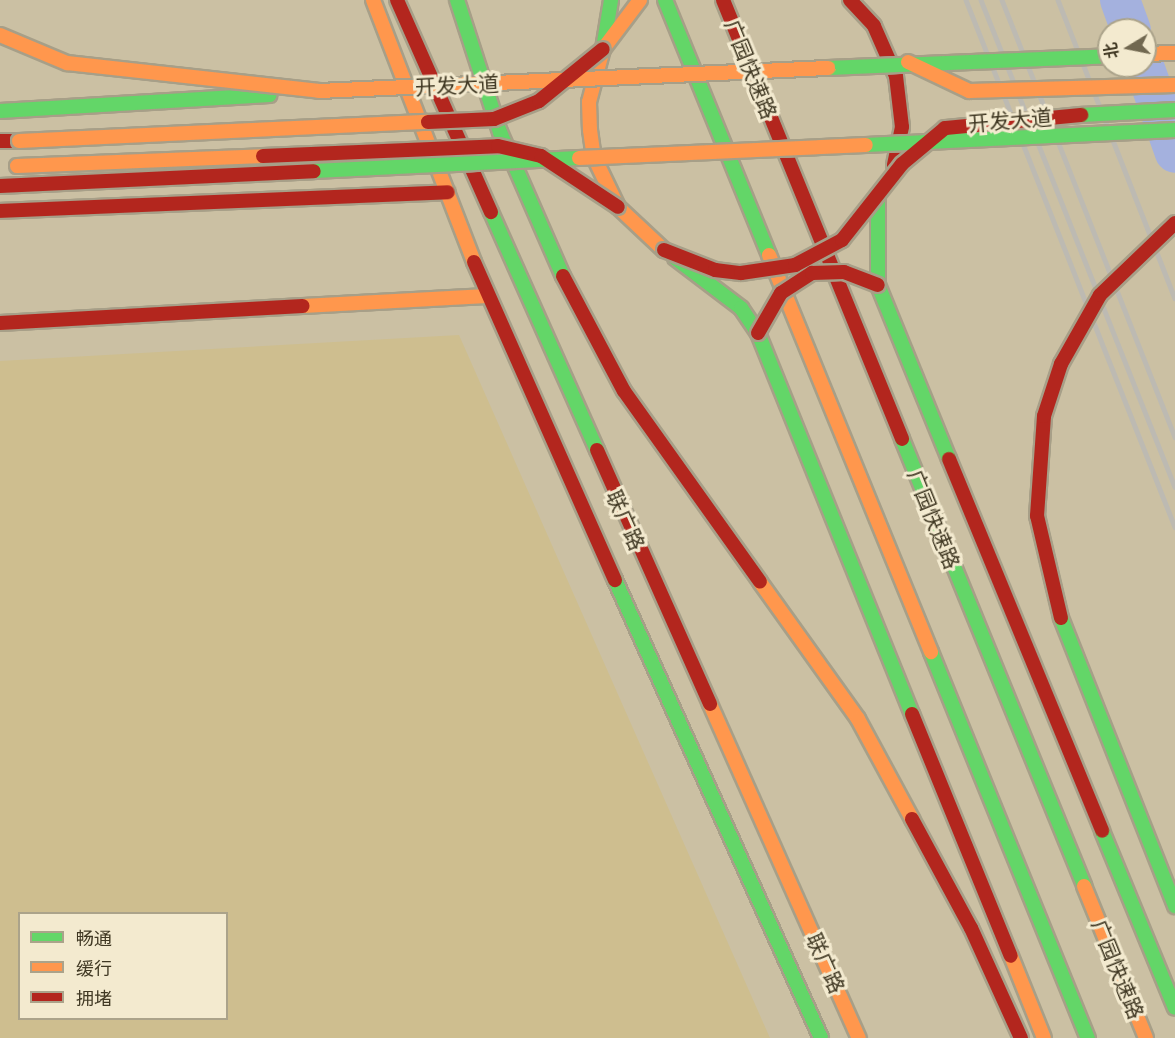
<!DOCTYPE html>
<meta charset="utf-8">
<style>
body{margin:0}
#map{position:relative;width:1175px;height:1038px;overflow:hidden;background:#cbc0a3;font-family:Ubuntu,"Noto Sans SC",sans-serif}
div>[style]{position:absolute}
.built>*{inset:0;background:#cebe8f}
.river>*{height:40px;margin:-20px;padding:0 20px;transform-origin:20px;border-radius:20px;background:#a4b1de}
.roads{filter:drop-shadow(2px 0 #a79f88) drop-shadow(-2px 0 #a79f88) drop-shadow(0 2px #a79f88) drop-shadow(0 -2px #a79f88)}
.fast>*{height:14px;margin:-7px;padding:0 7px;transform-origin:7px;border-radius:7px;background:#63d668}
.slow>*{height:14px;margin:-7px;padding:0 7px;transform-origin:7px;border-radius:7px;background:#ff974d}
.jam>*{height:14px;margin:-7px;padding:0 7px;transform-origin:7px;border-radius:7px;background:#b3261e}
.rail>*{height:4.5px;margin:-2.25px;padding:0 2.25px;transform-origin:2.25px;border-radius:2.25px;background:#bdbab2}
.bridges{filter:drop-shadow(2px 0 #a79f88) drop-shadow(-2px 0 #a79f88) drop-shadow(0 2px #a79f88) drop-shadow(0 -2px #a79f88)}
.fast-bridge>*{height:14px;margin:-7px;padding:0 7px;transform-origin:7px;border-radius:7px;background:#63d668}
.slow-bridge>*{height:14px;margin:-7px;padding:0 7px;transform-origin:7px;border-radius:7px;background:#ff974d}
.jam-bridge>*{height:14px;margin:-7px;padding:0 7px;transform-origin:7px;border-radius:7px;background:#b3261e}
span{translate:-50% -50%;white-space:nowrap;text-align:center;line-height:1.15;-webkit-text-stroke:6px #f3eacf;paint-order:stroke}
.street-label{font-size:21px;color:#403823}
.legend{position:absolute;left:18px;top:912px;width:210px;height:108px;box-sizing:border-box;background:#f3eacf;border:2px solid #aba38a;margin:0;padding:8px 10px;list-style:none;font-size:18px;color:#403823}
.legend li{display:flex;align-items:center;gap:12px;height:30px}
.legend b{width:30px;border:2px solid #aba38a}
.north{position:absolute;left:1097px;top:18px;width:60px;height:60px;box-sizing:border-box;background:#f3eacf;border:2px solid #aba38a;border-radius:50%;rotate:260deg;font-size:16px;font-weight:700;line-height:24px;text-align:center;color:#403823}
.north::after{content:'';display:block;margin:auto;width:21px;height:27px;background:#716850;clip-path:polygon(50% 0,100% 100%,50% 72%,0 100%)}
</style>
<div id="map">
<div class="built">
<i style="clip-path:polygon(evenodd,459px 335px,770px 1038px,0 1038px,0 361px,459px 335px,20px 914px,226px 914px,226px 1018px,20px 1018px,20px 914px)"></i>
</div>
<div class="river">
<i style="left:1120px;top:0;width:32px;rotate:70deg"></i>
<i style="left:1144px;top:66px;width:92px;rotate:70.4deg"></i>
</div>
<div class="roads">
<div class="fast">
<i style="left:457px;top:0;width:139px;rotate:72deg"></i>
<i style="left:500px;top:132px;width:157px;rotate:66.4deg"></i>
<i style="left:665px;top:0;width:275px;rotate:67.8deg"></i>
<i style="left:603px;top:49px;width:50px;rotate:-80.7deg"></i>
<i style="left:0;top:111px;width:270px;rotate:-3.4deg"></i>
<i style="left:878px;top:199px;width:86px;rotate:90deg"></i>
<i style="left:878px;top:285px;width:188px;rotate:67.8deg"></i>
<i style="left:491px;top:212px;width:261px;rotate:66deg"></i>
<i style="left:675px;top:258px;width:83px;rotate:37.1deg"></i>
<i style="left:741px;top:308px;width:30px;rotate:56deg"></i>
<i style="left:758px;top:333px;width:411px;rotate:68deg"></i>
<i style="left:902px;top:439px;width:483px;rotate:67.8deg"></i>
<i style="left:615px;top:580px;width:502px;rotate:65.78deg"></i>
<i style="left:931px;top:652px;width:417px;rotate:67.9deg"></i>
<i style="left:1102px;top:831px;width:191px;rotate:67.6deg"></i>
</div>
<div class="slow">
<i style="left:373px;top:0;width:281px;rotate:68.9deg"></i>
<i style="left:640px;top:0;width:61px;rotate:127.1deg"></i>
<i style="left:603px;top:49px;width:55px;rotate:104.8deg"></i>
<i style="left:589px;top:102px;width:28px;rotate:88deg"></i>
<i style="left:590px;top:130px;width:27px;rotate:82deg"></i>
<i style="left:594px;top:157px;width:55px;rotate:64.4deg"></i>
<i style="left:618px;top:207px;width:63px;rotate:43.1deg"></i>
<i style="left:1145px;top:54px;width:30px;rotate:-2deg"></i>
<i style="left:769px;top:255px;width:429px;rotate:67.8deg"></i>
<i style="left:303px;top:306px;width:184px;rotate:-3.1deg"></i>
<i style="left:760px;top:582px;width:168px;rotate:54.4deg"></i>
<i style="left:858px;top:719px;width:114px;rotate:61.6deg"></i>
<i style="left:710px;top:704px;width:366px;rotate:66deg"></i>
<i style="left:1084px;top:886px;width:164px;rotate:67.8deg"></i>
<i style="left:1011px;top:956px;width:88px;rotate:68.1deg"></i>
</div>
<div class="jam">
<i style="left:397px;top:0;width:232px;rotate:66.1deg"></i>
<i style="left:723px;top:0;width:474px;rotate:67.8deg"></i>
<i style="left:850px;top:0;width:35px;rotate:47deg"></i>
<i style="left:874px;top:26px;width:55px;rotate:66.3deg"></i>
<i style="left:896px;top:76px;width:51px;rotate:83.3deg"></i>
<i style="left:902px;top:127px;width:39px;rotate:102deg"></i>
<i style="left:0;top:141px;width:19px"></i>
<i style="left:0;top:211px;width:448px;rotate:-2.4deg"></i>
<i style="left:474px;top:262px;width:348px;rotate:66.1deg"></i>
<i style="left:563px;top:276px;width:130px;rotate:62.1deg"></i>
<i style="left:624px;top:391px;width:234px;rotate:54.5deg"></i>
<i style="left:0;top:323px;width:303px;rotate:-3.2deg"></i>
<i style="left:597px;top:450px;width:278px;rotate:66deg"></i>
<i style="left:949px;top:459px;width:402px;rotate:67.6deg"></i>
<i style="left:912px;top:714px;width:261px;rotate:67.8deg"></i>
<i style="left:912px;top:819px;width:124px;rotate:61.6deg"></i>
<i style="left:971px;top:928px;width:121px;rotate:65.6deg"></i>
</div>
</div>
<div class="rail">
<i style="left:966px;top:0;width:567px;rotate:68.37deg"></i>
<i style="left:981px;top:0;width:524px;rotate:68.28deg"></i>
<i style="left:1002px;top:0;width:470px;rotate:68.4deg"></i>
<i style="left:1058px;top:0;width:320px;rotate:68.6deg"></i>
</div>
<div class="bridges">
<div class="fast-bridge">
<i style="left:828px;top:68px;width:281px;rotate:-2.4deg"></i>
<i style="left:1081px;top:115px;width:94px;rotate:-3deg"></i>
<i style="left:866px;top:145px;width:309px;rotate:-2.8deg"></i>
<i style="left:314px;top:171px;width:265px;rotate:-2.8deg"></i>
<i style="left:1061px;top:618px;width:310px;rotate:68.4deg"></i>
</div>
<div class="slow-bridge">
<i style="left:0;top:35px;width:73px;rotate:22.7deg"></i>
<i style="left:67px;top:63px;width:254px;rotate:6.3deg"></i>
<i style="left:908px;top:62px;width:68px;rotate:25.4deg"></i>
<i style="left:969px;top:91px;width:206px;rotate:-1.7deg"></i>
<i style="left:319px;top:91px;width:510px;rotate:-2.59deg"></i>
<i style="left:19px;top:141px;width:409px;rotate:-2.7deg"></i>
<i style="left:579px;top:158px;width:287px;rotate:-2.6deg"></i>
<i style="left:17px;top:166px;width:246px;rotate:-2.3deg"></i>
</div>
<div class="jam-bridge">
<i style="left:428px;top:122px;width:66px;rotate:-2.6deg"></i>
<i style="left:494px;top:119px;width:48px;rotate:-21.8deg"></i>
<i style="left:539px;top:101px;width:82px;rotate:-39.1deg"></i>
<i style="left:263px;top:156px;width:235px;rotate:-2.4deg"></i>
<i style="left:498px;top:146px;width:44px;rotate:13.1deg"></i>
<i style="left:541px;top:156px;width:92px;rotate:33.5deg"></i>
<i style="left:0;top:186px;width:314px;rotate:-2.7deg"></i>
<i style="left:664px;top:250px;width:55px;rotate:21.4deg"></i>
<i style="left:715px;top:270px;width:26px;rotate:7deg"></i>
<i style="left:741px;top:273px;width:55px;rotate:-8.4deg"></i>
<i style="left:795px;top:265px;width:53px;rotate:-28deg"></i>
<i style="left:842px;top:240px;width:97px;rotate:-51.7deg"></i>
<i style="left:902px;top:164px;width:56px;rotate:-39.9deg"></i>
<i style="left:945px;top:128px;width:137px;rotate:-5.5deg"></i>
<i style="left:758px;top:333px;width:46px;rotate:-60.1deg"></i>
<i style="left:781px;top:293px;width:37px;rotate:-33deg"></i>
<i style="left:812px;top:273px;width:32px;rotate:-2deg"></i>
<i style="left:844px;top:272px;width:36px;rotate:21deg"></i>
<i style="left:1061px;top:618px;width:105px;rotate:-103.2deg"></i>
<i style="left:1037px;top:516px;width:100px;rotate:-86deg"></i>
<i style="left:1044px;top:416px;width:55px;rotate:-71.9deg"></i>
<i style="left:1061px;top:364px;width:79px;rotate:-60.5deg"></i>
<i style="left:1100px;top:295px;width:104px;rotate:-43.8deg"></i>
</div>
</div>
<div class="street-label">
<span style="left:751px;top:69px;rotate:68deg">广园快速路</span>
<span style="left:457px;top:85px;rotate:-3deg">开发大道</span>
<span style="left:1010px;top:120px;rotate:-5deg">开发大道</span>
<span style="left:934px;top:519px;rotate:68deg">广园快速路</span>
<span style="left:626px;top:520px;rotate:66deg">联广路</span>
<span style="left:826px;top:963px;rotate:66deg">联广路</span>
<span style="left:1118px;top:969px;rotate:68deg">广园快速路</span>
</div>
<ul class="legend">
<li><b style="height:8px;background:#63d668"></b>畅通</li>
<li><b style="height:8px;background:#ff974d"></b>缓行</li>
<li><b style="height:8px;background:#b3261e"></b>拥堵</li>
</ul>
<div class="north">北</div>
</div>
